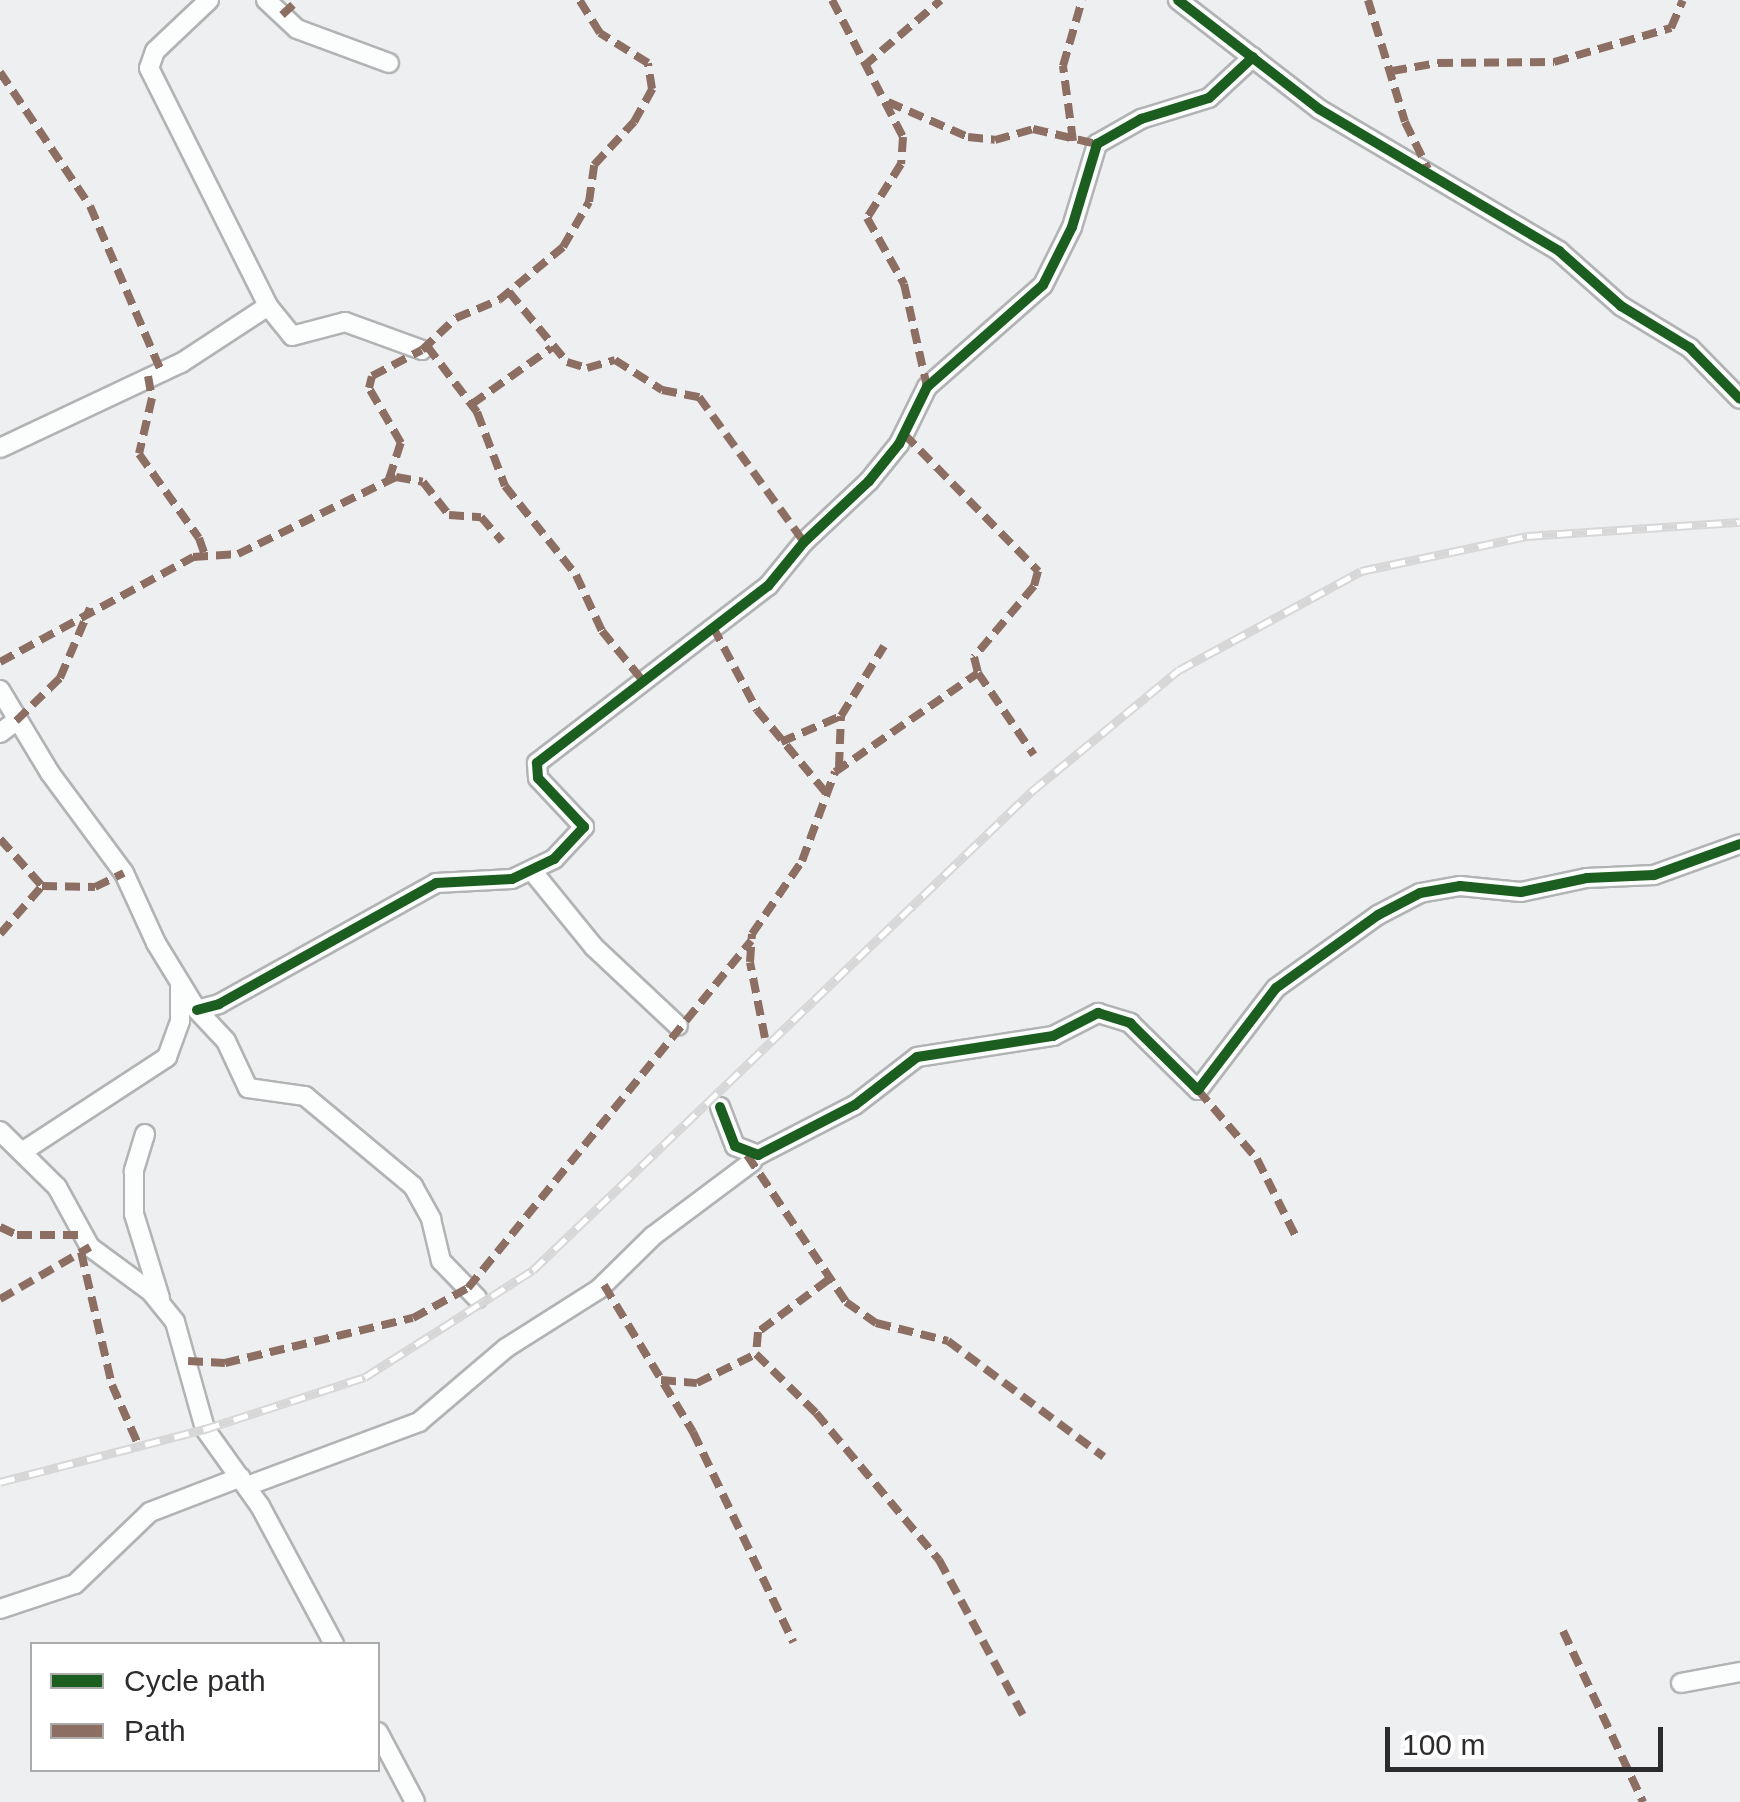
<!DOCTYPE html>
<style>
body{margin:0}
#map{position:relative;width:1740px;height:1802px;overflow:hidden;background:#eeeff0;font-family:Helvetica,sans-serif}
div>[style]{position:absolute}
.roads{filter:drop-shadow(2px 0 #b2b3b4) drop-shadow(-2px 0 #b2b3b4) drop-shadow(0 2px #b2b3b4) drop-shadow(0 -2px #b2b3b4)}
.minor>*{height:18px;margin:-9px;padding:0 9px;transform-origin:9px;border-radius:9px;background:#fcfdfd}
.rail>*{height:9px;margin-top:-4.5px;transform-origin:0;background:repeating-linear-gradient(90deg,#fff 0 15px,#d7d7d8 0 30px);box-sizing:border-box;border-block:2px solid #d7d7d8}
.quiet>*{height:8px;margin-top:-4px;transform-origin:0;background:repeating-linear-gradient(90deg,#8d6e63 0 15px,transparent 0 23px)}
.cycleway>*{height:10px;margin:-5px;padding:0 5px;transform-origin:5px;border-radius:5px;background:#1b5e20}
span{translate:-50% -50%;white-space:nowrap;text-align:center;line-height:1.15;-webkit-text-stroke:9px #fff;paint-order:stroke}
.legend{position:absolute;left:30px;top:1642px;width:350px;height:130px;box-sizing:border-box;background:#fff;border:2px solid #ababab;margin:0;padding:12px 18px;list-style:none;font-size:30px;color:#2c2c2e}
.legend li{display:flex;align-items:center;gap:20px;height:50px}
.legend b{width:50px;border:2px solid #ababab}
.scale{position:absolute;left:1385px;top:1727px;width:278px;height:45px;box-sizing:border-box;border:5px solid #2c2c2e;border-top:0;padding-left:12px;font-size:30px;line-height:35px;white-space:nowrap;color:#2c2c2e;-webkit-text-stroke:8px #fff;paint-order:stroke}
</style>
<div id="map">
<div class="roads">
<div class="minor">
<i style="left:209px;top:0;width:74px;rotate:136.6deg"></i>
<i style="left:155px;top:51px;width:18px;rotate:109deg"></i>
<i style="left:149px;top:68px;width:266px;rotate:63.4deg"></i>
<i style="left:268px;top:306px;width:38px;rotate:51deg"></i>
<i style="left:292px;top:336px;width:55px;rotate:-14.8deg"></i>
<i style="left:345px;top:322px;width:82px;rotate:20deg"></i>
<i style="left:266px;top:0;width:42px;rotate:43.1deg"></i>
<i style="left:297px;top:29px;width:98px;rotate:20.3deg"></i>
<i style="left:1178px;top:0;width:178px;rotate:37.7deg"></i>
<i style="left:1319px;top:109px;width:279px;rotate:30.6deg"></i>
<i style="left:1559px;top:251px;width:83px;rotate:41.6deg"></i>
<i style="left:1621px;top:306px;width:81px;rotate:31.3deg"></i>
<i style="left:1690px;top:348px;width:71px;rotate:45.6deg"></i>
<i style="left:0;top:448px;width:200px;rotate:-25.2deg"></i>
<i style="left:181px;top:363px;width:104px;rotate:-33.2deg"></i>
<i style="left:0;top:690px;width:97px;rotate:58.9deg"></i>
<i style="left:50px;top:773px;width:124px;rotate:53.5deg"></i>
<i style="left:124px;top:873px;width:77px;rotate:65.4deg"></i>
<i style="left:156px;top:943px;width:79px;rotate:58.5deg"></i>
<i style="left:197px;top:1010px;width:42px;rotate:46.9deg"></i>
<i style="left:226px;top:1041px;width:52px;rotate:64.9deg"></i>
<i style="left:248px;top:1088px;width:58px;rotate:8deg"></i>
<i style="left:305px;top:1096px;width:141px;rotate:39.8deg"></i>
<i style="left:413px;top:1186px;width:38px;rotate:61deg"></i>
<i style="left:431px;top:1219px;width:43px;rotate:76.6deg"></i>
<i style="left:441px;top:1261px;width:52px;rotate:45.8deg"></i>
<i style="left:0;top:733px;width:20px;rotate:-37deg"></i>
<i style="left:533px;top:872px;width:97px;rotate:50.9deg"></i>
<i style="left:594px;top:947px;width:115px;rotate:43.2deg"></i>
<i style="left:197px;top:1010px;width:23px;rotate:-15deg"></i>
<i style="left:219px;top:1004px;width:248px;rotate:-29.1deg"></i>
<i style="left:436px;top:883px;width:76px;rotate:-3deg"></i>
<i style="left:512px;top:879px;width:47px;rotate:-25.5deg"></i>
<i style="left:554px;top:859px;width:44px;rotate:-46.8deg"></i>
<i style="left:584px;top:827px;width:67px;rotate:-133.2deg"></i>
<i style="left:538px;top:778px;width:15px;rotate:-94deg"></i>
<i style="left:537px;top:763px;width:291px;rotate:-37.5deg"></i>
<i style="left:768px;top:586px;width:57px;rotate:-50.7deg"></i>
<i style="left:804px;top:542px;width:89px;rotate:-43.2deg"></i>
<i style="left:869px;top:481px;width:48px;rotate:-51deg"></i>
<i style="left:899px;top:444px;width:64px;rotate:-63.8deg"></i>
<i style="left:927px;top:387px;width:154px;rotate:-41.3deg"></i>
<i style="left:1043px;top:285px;width:65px;rotate:-63.4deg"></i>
<i style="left:1072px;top:227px;width:87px;rotate:-73.2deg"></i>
<i style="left:1097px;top:144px;width:51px;rotate:-29.6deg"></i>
<i style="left:1141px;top:119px;width:71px;rotate:-17.2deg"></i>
<i style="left:1209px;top:98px;width:60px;rotate:-43deg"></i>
<i style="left:720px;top:1107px;width:42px;rotate:69deg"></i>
<i style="left:735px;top:1146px;width:25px;rotate:21deg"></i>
<i style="left:758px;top:1155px;width:109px;rotate:-27.3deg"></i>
<i style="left:855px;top:1105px;width:78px;rotate:-37.7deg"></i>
<i style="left:917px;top:1057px;width:138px;rotate:-8.8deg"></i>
<i style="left:1053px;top:1036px;width:51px;rotate:-27.1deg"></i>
<i style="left:1098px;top:1013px;width:34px;rotate:17deg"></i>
<i style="left:1130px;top:1023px;width:95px;rotate:44.6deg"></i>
<i style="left:1198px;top:1090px;width:128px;rotate:-52.6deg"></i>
<i style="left:1276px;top:988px;width:125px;rotate:-35.6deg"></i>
<i style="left:1378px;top:915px;width:47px;rotate:-27.6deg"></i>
<i style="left:1420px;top:893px;width:41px;rotate:-9.9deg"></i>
<i style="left:1460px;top:886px;width:61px;rotate:5.6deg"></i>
<i style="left:1521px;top:892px;width:67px;rotate:-12deg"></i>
<i style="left:1587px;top:878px;width:67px;rotate:-2.6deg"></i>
<i style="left:1654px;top:875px;width:91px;rotate:-19.8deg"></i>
<i style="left:0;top:1131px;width:80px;rotate:44.5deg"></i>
<i style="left:57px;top:1187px;width:68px;rotate:61.2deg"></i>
<i style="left:90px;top:1247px;width:76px;rotate:36.4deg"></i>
<i style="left:151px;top:1292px;width:38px;rotate:51deg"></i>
<i style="left:175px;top:1322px;width:111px;rotate:74.3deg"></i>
<i style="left:205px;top:1429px;width:95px;rotate:54.5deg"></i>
<i style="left:260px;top:1506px;width:157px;rotate:61.8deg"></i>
<i style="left:145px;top:1134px;width:39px;rotate:107deg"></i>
<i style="left:134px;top:1171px;width:43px;rotate:90deg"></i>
<i style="left:134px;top:1214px;width:88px;rotate:72.8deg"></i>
<i style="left:25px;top:1150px;width:170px;rotate:-33.2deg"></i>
<i style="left:167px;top:1057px;width:38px;rotate:-70deg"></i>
<i style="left:180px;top:1021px;width:35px;rotate:-90deg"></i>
<i style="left:247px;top:1486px;width:184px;rotate:-20.4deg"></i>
<i style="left:419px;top:1422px;width:114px;rotate:-40.4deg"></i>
<i style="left:506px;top:1348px;width:110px;rotate:-32.4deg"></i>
<i style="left:599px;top:1289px;width:76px;rotate:-44.5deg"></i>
<i style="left:653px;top:1236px;width:124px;rotate:-36.8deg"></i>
<i style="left:0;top:1609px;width:79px;rotate:-18.4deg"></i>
<i style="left:75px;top:1584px;width:104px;rotate:-43.8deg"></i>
<i style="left:150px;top:1512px;width:97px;rotate:-21deg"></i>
<i style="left:1681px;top:1683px;width:60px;rotate:-10.6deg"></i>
<i style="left:378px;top:1732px;width:79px;rotate:62.1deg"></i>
</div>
</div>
<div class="rail">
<i style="left:0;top:1482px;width:212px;rotate:-14.5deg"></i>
<i style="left:205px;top:1429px;width:168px;rotate:-18deg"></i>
<i style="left:365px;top:1377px;width:199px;rotate:-32.5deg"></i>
<i style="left:533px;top:1270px;width:692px;rotate:-43.83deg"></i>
<i style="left:1032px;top:791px;width:190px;rotate:-39.5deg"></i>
<i style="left:1179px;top:670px;width:207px;rotate:-28.5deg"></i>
<i style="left:1361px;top:571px;width:170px;rotate:-11.9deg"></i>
<i style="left:1527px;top:536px;width:213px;rotate:-3.8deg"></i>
</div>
<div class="quiet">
<i style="left:832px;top:0;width:154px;rotate:62.6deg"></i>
<i style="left:903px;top:137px;width:27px;rotate:94deg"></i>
<i style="left:901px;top:164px;width:64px;rotate:122.2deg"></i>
<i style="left:867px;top:218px;width:76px;rotate:60.7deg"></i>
<i style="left:904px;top:284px;width:106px;rotate:77.4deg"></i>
<i style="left:1368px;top:0;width:127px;rotate:73.1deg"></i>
<i style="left:1405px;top:122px;width:52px;rotate:63.9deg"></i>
<i style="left:282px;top:15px;width:22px;rotate:-43deg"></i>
<i style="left:864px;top:66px;width:101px;rotate:-40.6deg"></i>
<i style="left:1392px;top:71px;width:47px;rotate:-9.9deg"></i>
<i style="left:1438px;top:63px;width:116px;rotate:-0.5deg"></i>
<i style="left:1554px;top:62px;width:122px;rotate:-16.2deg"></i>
<i style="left:1671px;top:28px;width:30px;rotate:-67deg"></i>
<i style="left:0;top:72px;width:161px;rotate:56.1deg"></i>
<i style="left:90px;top:206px;width:180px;rotate:66.7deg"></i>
<i style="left:888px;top:102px;width:87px;rotate:23.6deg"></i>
<i style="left:968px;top:137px;width:27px;rotate:6deg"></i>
<i style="left:995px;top:140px;width:40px;rotate:-16deg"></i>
<i style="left:1033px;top:129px;width:66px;rotate:13.2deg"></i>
<i style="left:1073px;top:141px;width:76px;rotate:-97.6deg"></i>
<i style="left:1063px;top:66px;width:69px;rotate:-73.9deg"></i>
<i style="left:509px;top:292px;width:91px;rotate:50.4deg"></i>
<i style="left:567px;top:362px;width:21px;rotate:17deg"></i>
<i style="left:587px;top:368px;width:29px;rotate:-16deg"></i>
<i style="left:615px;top:360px;width:56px;rotate:32.6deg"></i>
<i style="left:662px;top:390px;width:38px;rotate:11deg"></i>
<i style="left:699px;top:397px;width:179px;rotate:54.1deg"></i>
<i style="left:427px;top:346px;width:83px;rotate:52.9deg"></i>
<i style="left:477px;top:412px;width:79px;rotate:69.3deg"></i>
<i style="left:505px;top:486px;width:114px;rotate:51.4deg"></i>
<i style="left:576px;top:575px;width:62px;rotate:65.1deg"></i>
<i style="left:602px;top:631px;width:65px;rotate:50.6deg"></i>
<i style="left:148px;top:376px;width:22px;rotate:80deg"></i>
<i style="left:152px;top:398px;width:57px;rotate:103.1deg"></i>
<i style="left:139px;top:454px;width:103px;rotate:54.5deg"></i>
<i style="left:199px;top:538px;width:21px;rotate:71deg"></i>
<i style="left:472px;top:404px;width:97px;rotate:-35.3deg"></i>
<i style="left:904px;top:434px;width:192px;rotate:45.6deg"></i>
<i style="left:1038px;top:571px;width:16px;rotate:105deg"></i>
<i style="left:1034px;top:586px;width:93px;rotate:130.2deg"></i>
<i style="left:974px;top:657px;width:16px;rotate:76deg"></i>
<i style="left:978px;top:673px;width:99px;rotate:55.7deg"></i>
<i style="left:389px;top:479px;width:38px;rotate:-72deg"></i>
<i style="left:401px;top:443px;width:64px;rotate:-120.2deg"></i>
<i style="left:369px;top:388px;width:12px;rotate:-76deg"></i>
<i style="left:372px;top:376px;width:56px;rotate:-27.5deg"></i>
<i style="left:422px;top:350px;width:47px;rotate:-43.3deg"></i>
<i style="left:456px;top:318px;width:47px;rotate:-22.7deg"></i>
<i style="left:499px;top:300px;width:83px;rotate:-39.6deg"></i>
<i style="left:563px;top:247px;width:52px;rotate:-60deg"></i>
<i style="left:589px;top:202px;width:37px;rotate:-82deg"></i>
<i style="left:594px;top:165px;width:59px;rotate:-47.1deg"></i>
<i style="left:634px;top:122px;width:38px;rotate:-61deg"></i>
<i style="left:652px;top:89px;width:26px;rotate:-99deg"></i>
<i style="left:648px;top:63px;width:57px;rotate:-148deg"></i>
<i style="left:600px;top:33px;width:39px;rotate:-122deg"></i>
<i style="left:713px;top:627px;width:94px;rotate:62.1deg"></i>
<i style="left:757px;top:710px;width:109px;rotate:50.2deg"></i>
<i style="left:0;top:662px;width:220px;rotate:-28.5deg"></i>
<i style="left:193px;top:557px;width:45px;rotate:-3.8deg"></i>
<i style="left:238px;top:554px;width:176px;rotate:-26deg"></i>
<i style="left:396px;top:477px;width:27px;rotate:10deg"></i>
<i style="left:423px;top:482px;width:42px;rotate:51.8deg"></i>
<i style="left:449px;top:515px;width:32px;rotate:4deg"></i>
<i style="left:481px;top:517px;width:32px;rotate:49deg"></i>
<i style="left:16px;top:721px;width:62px;rotate:-44.3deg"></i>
<i style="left:60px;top:678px;width:76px;rotate:-66.8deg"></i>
<i style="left:781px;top:742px;width:65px;rotate:-23.4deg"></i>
<i style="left:839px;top:767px;width:51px;rotate:-87.8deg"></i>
<i style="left:841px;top:716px;width:82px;rotate:-58.4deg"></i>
<i style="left:0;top:839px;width:63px;rotate:48.2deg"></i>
<i style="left:0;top:934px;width:64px;rotate:-48.8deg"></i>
<i style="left:42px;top:886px;width:53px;rotate:1.1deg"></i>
<i style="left:95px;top:887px;width:32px;rotate:-26deg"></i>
<i style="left:765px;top:1038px;width:77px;rotate:-101.2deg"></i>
<i style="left:750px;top:962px;width:28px;rotate:-86deg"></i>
<i style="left:752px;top:934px;width:88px;rotate:-55.6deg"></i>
<i style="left:802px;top:861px;width:95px;rotate:-69.7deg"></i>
<i style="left:835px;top:772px;width:174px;rotate:-34.7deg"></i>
<i style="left:1198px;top:1090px;width:91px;rotate:49.5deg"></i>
<i style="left:1257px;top:1159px;width:89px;rotate:63.4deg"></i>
<i style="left:747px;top:1155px;width:177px;rotate:56deg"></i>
<i style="left:846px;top:1302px;width:37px;rotate:35deg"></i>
<i style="left:876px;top:1323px;width:74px;rotate:14deg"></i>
<i style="left:948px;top:1341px;width:194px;rotate:36.6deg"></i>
<i style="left:0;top:1227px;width:19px;rotate:25deg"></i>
<i style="left:17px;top:1235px;width:63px"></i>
<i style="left:81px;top:1252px;width:137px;rotate:76.9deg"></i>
<i style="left:112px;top:1385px;width:64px;rotate:66.2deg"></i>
<i style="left:828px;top:1280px;width:87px;rotate:143.4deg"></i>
<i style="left:758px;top:1332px;width:22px;rotate:95deg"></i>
<i style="left:756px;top:1354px;width:84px;rotate:44.5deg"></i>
<i style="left:816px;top:1413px;width:192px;rotate:50.1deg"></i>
<i style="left:939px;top:1560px;width:179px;rotate:61.6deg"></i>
<i style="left:604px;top:1285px;width:172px;rotate:58.8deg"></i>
<i style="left:693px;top:1432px;width:233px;rotate:64.5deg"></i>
<i style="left:0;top:1299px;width:104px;rotate:-30deg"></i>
<i style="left:188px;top:1361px;width:37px;rotate:3deg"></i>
<i style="left:225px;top:1363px;width:193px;rotate:-13.5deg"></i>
<i style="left:413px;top:1318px;width:63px;rotate:-28.6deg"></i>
<i style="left:468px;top:1288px;width:448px;rotate:-50.8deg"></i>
<i style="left:661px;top:1380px;width:36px;rotate:5deg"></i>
<i style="left:697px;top:1383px;width:66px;rotate:-26.2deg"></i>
<i style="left:1563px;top:1631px;width:189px;rotate:64.9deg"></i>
</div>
<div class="cycleway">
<i style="left:1178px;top:0;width:178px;rotate:37.7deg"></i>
<i style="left:1319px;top:109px;width:279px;rotate:30.6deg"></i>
<i style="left:1559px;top:251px;width:83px;rotate:41.6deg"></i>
<i style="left:1621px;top:306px;width:81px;rotate:31.3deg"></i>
<i style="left:1690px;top:348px;width:71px;rotate:45.6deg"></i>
<i style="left:197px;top:1010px;width:23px;rotate:-15deg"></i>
<i style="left:219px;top:1004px;width:248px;rotate:-29.1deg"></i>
<i style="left:436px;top:883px;width:76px;rotate:-3deg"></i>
<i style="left:512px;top:879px;width:47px;rotate:-25.5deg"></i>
<i style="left:554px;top:859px;width:44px;rotate:-46.8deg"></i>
<i style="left:584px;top:827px;width:67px;rotate:-133.2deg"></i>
<i style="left:538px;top:778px;width:15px;rotate:-94deg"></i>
<i style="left:537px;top:763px;width:291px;rotate:-37.5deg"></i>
<i style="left:768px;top:586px;width:57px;rotate:-50.7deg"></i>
<i style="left:804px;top:542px;width:89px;rotate:-43.2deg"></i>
<i style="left:869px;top:481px;width:48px;rotate:-51deg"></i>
<i style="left:899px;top:444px;width:64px;rotate:-63.8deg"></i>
<i style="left:927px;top:387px;width:154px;rotate:-41.3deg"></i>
<i style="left:1043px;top:285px;width:65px;rotate:-63.4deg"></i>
<i style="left:1072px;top:227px;width:87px;rotate:-73.2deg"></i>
<i style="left:1097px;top:144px;width:51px;rotate:-29.6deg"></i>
<i style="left:1141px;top:119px;width:71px;rotate:-17.2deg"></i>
<i style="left:1209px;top:98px;width:60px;rotate:-43deg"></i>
<i style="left:720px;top:1107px;width:42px;rotate:69deg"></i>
<i style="left:735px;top:1146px;width:25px;rotate:21deg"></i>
<i style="left:758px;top:1155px;width:109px;rotate:-27.3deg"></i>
<i style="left:855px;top:1105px;width:78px;rotate:-37.7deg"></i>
<i style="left:917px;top:1057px;width:138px;rotate:-8.8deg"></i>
<i style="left:1053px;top:1036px;width:51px;rotate:-27.1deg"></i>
<i style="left:1098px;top:1013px;width:34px;rotate:17deg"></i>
<i style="left:1130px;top:1023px;width:95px;rotate:44.6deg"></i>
<i style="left:1198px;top:1090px;width:128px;rotate:-52.6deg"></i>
<i style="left:1276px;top:988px;width:125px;rotate:-35.6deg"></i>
<i style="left:1378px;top:915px;width:47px;rotate:-27.6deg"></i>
<i style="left:1420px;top:893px;width:41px;rotate:-9.9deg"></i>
<i style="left:1460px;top:886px;width:61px;rotate:5.6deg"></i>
<i style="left:1521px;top:892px;width:67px;rotate:-12deg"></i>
<i style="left:1587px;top:878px;width:67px;rotate:-2.6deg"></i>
<i style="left:1654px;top:875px;width:91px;rotate:-19.8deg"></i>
</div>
<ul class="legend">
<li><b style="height:12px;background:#1b5e20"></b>Cycle path</li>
<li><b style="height:12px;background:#8d6e63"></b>Path</li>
</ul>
<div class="scale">100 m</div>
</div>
